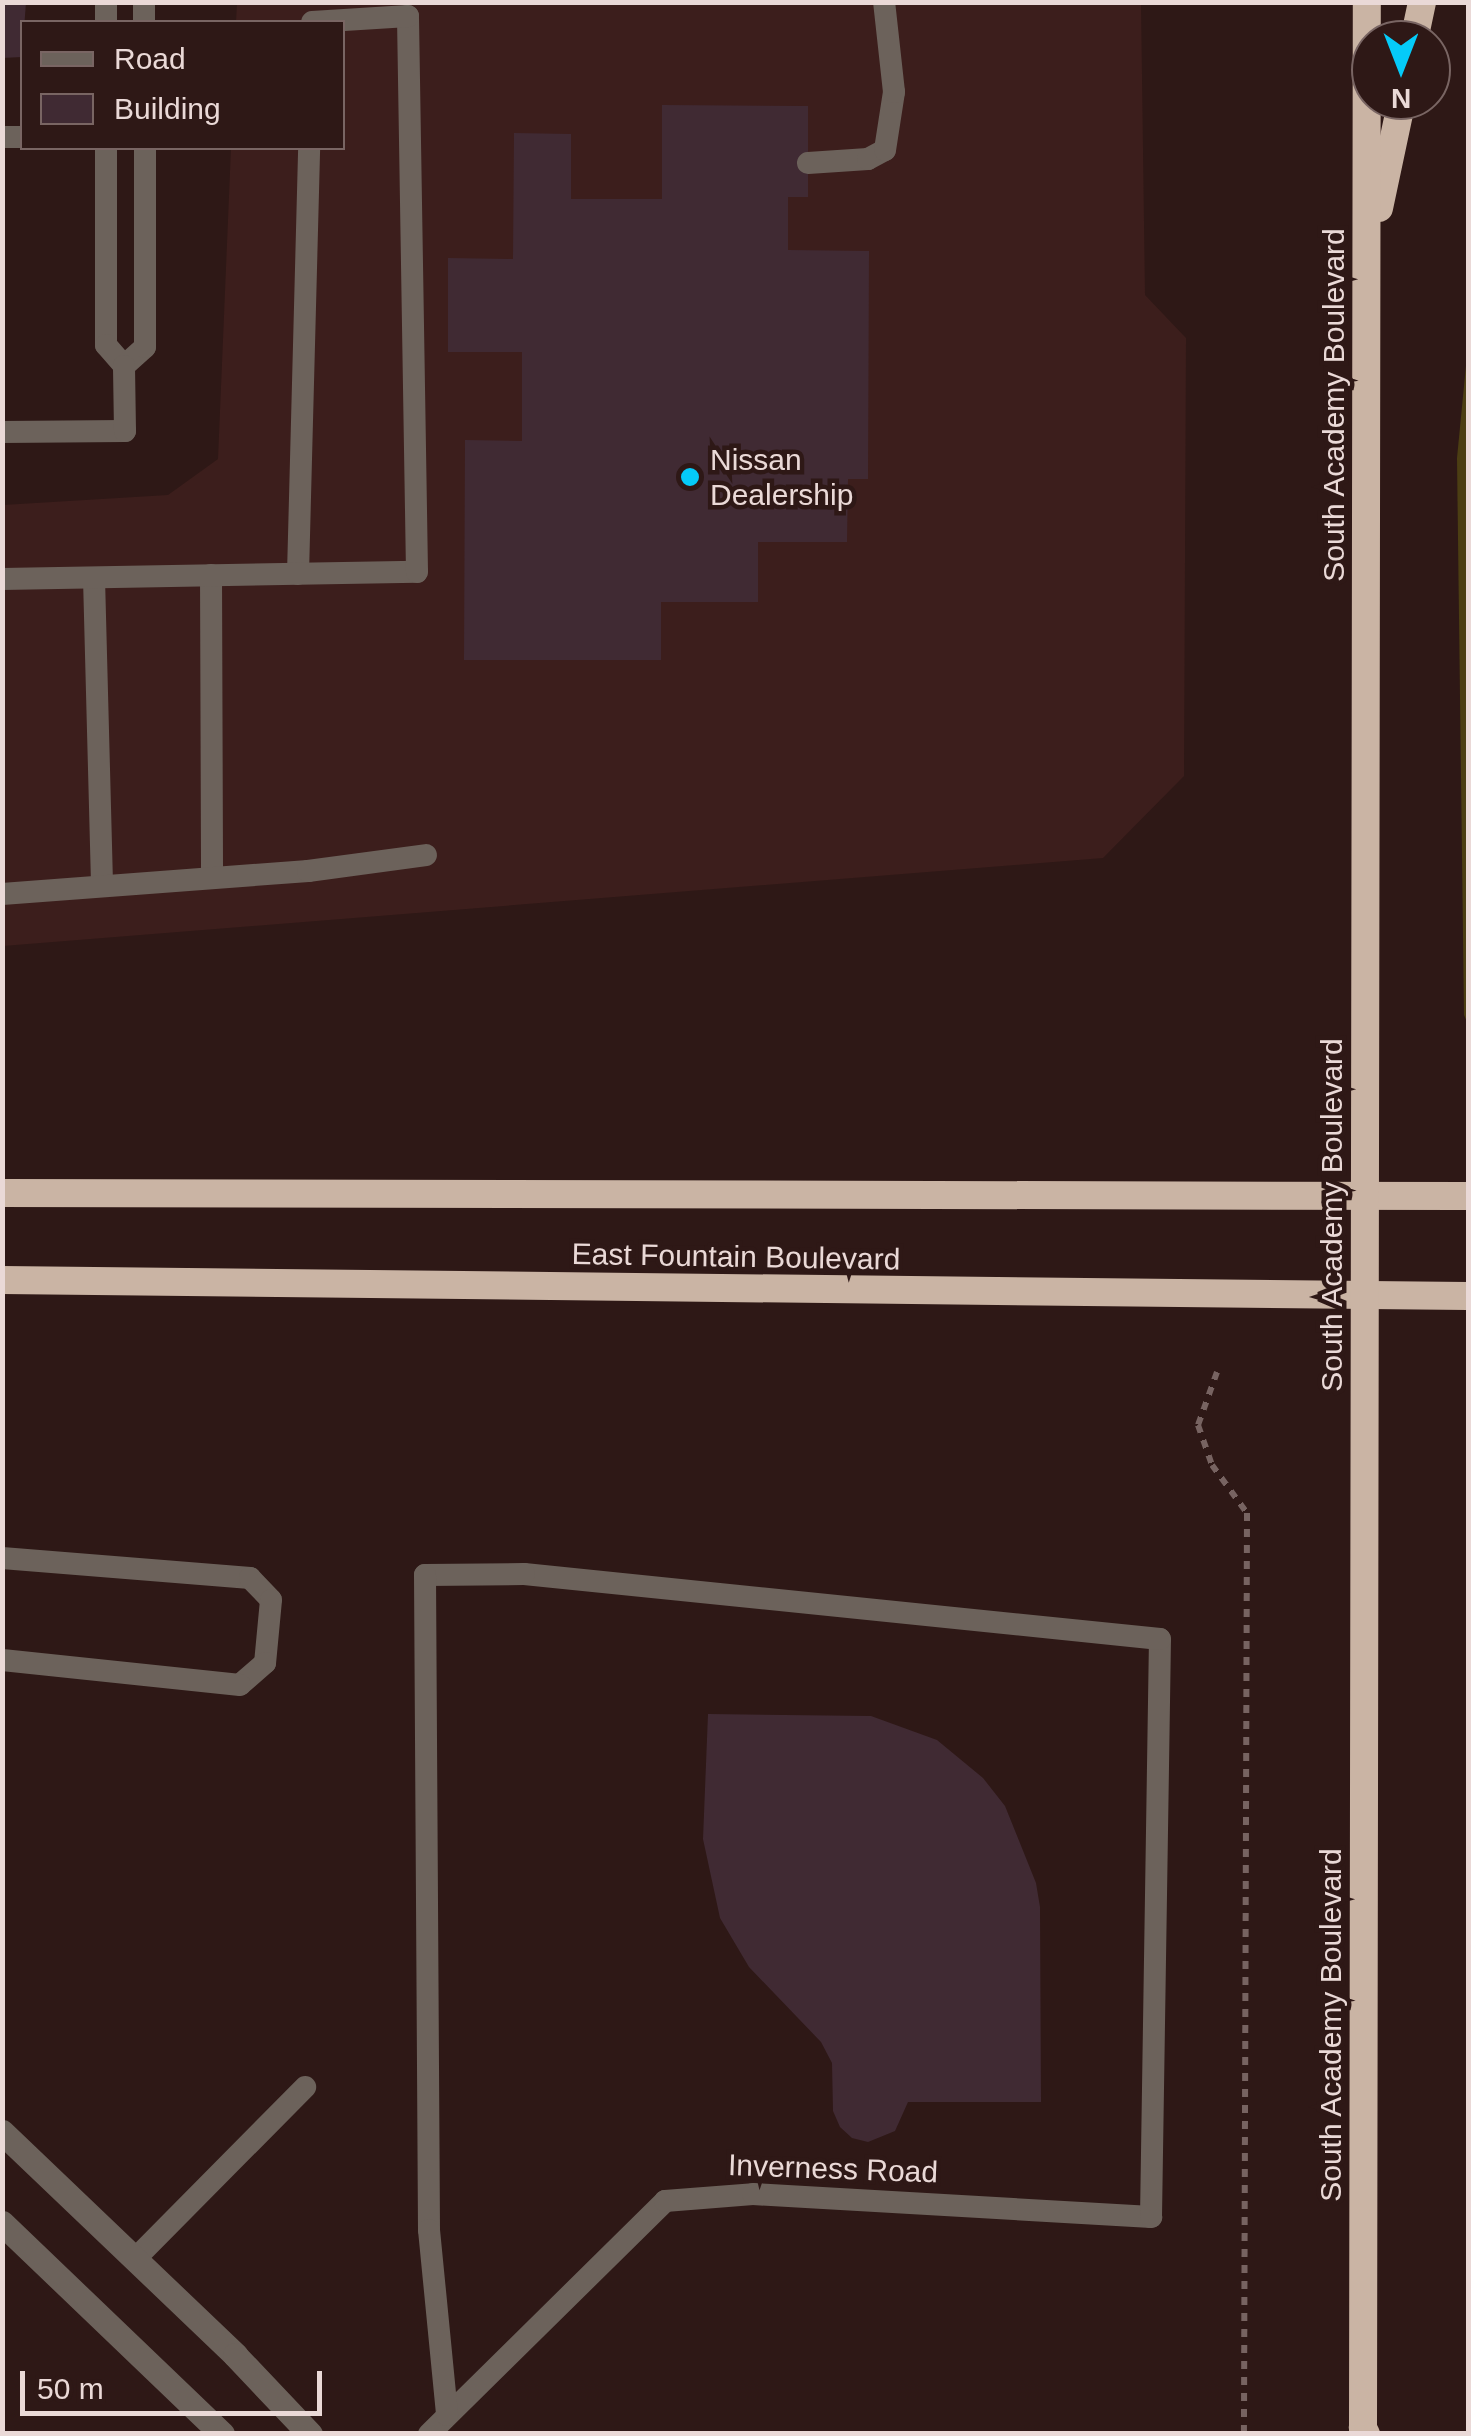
<!DOCTYPE html>
<style>
body{margin:0}
#map{position:relative;width:1471px;height:2436px;overflow:hidden;background:#2e1816;font-family:Arial,sans-serif}
div>[style]{position:absolute}
.built>*{inset:0;background:#3c1e1c}
.green>*{inset:0;background:#4c3e13}
.building>*{inset:0;background:#402a33}
.path>*{height:6px;margin-top:-3px;transform-origin:0;background:repeating-linear-gradient(90deg,#776361 0 8px,transparent 0 16px)}
.service>*{height:22px;margin:-11px;padding:0 11px;transform-origin:11px;border-radius:11px;background:#6c625b}
.minor>*{height:25px;margin:-12.5px;padding:0 12.5px;transform-origin:12.5px;border-radius:12.5px;background:#6c625b}
.trunk>*{height:28px;margin:-14px;padding:0 14px;transform-origin:14px;border-radius:14px;background:#cab4a4}
.dots>*{width:28px;height:28px;translate:-50% -50%;box-sizing:border-box;border:5px solid #2e1816;border-radius:50%}
span{translate:-50% -50%;white-space:nowrap;text-align:center;line-height:1.15;-webkit-text-stroke:9px #2e1816;paint-order:stroke}
.street-label{font-size:30px;color:#ead9d7}
.poi-label{font-size:30px;color:#ead9d7}
.left{translate:0 -50%;text-align:left}
.frame{position:absolute;inset:0;border:5px solid #ead9d7;pointer-events:none}
.legend{position:absolute;left:20px;top:20px;width:325px;height:130px;box-sizing:border-box;background:#2e1816;border:2px solid #796563;margin:0;padding:12px 18px;list-style:none;font-size:30px;color:#ead9d7}
.legend li{display:flex;align-items:center;gap:20px;height:50px}
.legend b{width:50px;border:2px solid #796563}
.north{position:absolute;left:1351px;top:20px;width:100px;height:100px;box-sizing:border-box;background:#2e1816;border:2px solid #796563;border-radius:50%;rotate:180deg;font-size:28px;font-weight:700;line-height:40px;text-align:center;color:#ead9d7}
.north::after{content:'';display:block;margin:auto;width:35px;height:45px;background:#05cbf9;clip-path:polygon(50% 0,100% 100%,50% 72%,0 100%)}
.scale{position:absolute;left:20px;top:2371px;width:302px;height:45px;box-sizing:border-box;border:5px solid #ead9d7;border-top:0;padding-left:12px;font-size:30px;line-height:35px;white-space:nowrap;color:#ead9d7;-webkit-text-stroke:8px #2e1816;paint-order:stroke}
</style>
<div id="map">
<div class="built">
<i style="clip-path:polygon(237px 3px,1141px 3px,1145px 295px,1186px 338px,1184px 776px,1103px 858px,3px 946px,3px 505px,168px 495px,218px 459px,231px 148px,342px 148px,342px 22px,236px 22px)"></i>
</div>
<div class="green">
<i style="clip-path:polygon(1468px 345px,1468px 1024px,1464px 1015px,1457px 458px)"></i>
</div>
<div class="building">
<i style="clip-path:polygon(2px 2px,26px 2px,22px 57px,2px 58px)"></i>
<i style="clip-path:polygon(662px 105px,808px 106px,808px 197px,788px 197px,788px 250px,869px 251px,868px 479px,848px 479px,847px 542px,758px 542px,758px 602px,661px 602px,661px 660px,464px 660px,465px 440px,522px 441px,522px 352px,448px 352px,448px 258px,513px 259px,514px 133px,571px 134px,571px 199px,662px 199px)"></i>
<i style="clip-path:polygon(708px 1714px,871px 1716px,937px 1740px,983px 1778px,1005px 1806px,1036px 1883px,1040px 1907px,1041px 2102px,908px 2102px,895px 2131px,868px 2142px,852px 2138px,840px 2127px,833px 2111px,832px 2063px,821px 2042px,749px 1967px,720px 1918px,703px 1839px)"></i>
</div>
<div class="path">
<i style="left:1217px;top:1372px;width:56px;rotate:109.7deg"></i>
<i style="left:1198px;top:1425px;width:42px;rotate:70.7deg"></i>
<i style="left:1212px;top:1465px;width:59px;rotate:53.9deg"></i>
<i style="left:1247px;top:1513px;width:921px;rotate:90.19deg"></i>
</div>
<div class="service">
<i style="left:144px;top:2px;width:20px;rotate:90deg"></i>
<i style="left:106px;top:22px;width:20px;rotate:-90deg"></i>
<i style="left:2px;top:137px;width:20px"></i>
<i style="left:106px;top:148px;width:197px;rotate:90deg"></i>
<i style="left:106px;top:345px;width:28px;rotate:49deg"></i>
<i style="left:124px;top:366px;width:28px;rotate:-42deg"></i>
<i style="left:145px;top:347px;width:199px;rotate:-90deg"></i>
<i style="left:808px;top:163px;width:60px;rotate:-3.8deg"></i>
<i style="left:868px;top:159px;width:19px;rotate:-28deg"></i>
<i style="left:885px;top:150px;width:59px;rotate:-81.2deg"></i>
<i style="left:894px;top:92px;width:91px;rotate:-96.3deg"></i>
<i style="left:2px;top:432px;width:123px;rotate:-0.5deg"></i>
<i style="left:125px;top:431px;width:65px;rotate:-90.9deg"></i>
<i style="left:298px;top:574px;width:426px;rotate:-88.5deg"></i>
<i style="left:211px;top:575px;width:303px;rotate:89.8deg"></i>
<i style="left:94px;top:578px;width:308px;rotate:88.5deg"></i>
<i style="left:2px;top:579px;width:415px;rotate:-1deg"></i>
<i style="left:417px;top:572px;width:556px;rotate:-90.93deg"></i>
<i style="left:408px;top:16px;width:96px;rotate:176.4deg"></i>
<i style="left:2px;top:894px;width:307px;rotate:-4.3deg"></i>
<i style="left:308px;top:871px;width:119px;rotate:-7.7deg"></i>
<i style="left:2px;top:1558px;width:249px;rotate:4.6deg"></i>
<i style="left:250px;top:1578px;width:30px;rotate:46deg"></i>
<i style="left:271px;top:1600px;width:63px;rotate:95.4deg"></i>
<i style="left:265px;top:1663px;width:33px;rotate:139deg"></i>
<i style="left:240px;top:1685px;width:239px;rotate:-174deg"></i>
<i style="left:135px;top:2259px;width:242px;rotate:-45.3deg"></i>
<i style="left:429px;top:2434px;width:332px;rotate:-44.6deg"></i>
<i style="left:665px;top:2201px;width:88px;rotate:-4.5deg"></i>
<i style="left:753px;top:2194px;width:399px;rotate:3.3deg"></i>
<i style="left:1151px;top:2217px;width:578px;rotate:-89.11deg"></i>
<i style="left:1160px;top:1639px;width:639px;rotate:-174.16deg"></i>
<i style="left:524px;top:1574px;width:99px;rotate:179.4deg"></i>
<i style="left:425px;top:1575px;width:655px;rotate:89.65deg"></i>
<i style="left:429px;top:2230px;width:186px;rotate:84.4deg"></i>
</div>
<div class="minor">
<i style="left:2px;top:2132px;width:323px;rotate:43.7deg"></i>
<i style="left:235px;top:2355px;width:109px;rotate:46.5deg"></i>
<i style="left:2px;top:2223px;width:305px;rotate:43.8deg"></i>
</div>
<div class="trunk">
<i style="left:1414px;top:40px;width:39px;rotate:-78deg"></i>
<i style="left:1379px;top:208px;width:110px;rotate:-78deg"></i>
<i style="left:2px;top:1193px;width:1466px;rotate:0.12deg"></i>
<i style="left:2px;top:1280px;width:1466px;rotate:0.63deg"></i>
<i style="left:1366px;top:2434px;width:7px;rotate:-117deg"></i>
<i style="left:1363px;top:2428px;width:2426px;rotate:-89.91deg"></i>
</div>
<div class="dots">
<i style="left:690px;top:477px;background:#05cbf9"></i>
</div>
<div class="street-label">
<span style="left:1334px;top:405px;rotate:-90deg">South Academy Boulevard</span>
<span style="left:1332px;top:1215px;rotate:-90deg">South Academy Boulevard</span>
<span style="left:736px;top:1257px;rotate:1deg">East Fountain Boulevard</span>
<span style="left:1331px;top:2025px;rotate:-90deg">South Academy Boulevard</span>
<span style="left:833px;top:2169px;rotate:2deg">Inverness Road</span>
</div>
<div class="poi-label">
<span class="left" style="left:710px;top:477px">Nissan<br>Dealership</span>
</div>
<div class="frame"></div>
<ul class="legend">
<li><b style="height:12px;background:#6c625b"></b>Road</li>
<li><b style="height:28px;background:#402a33"></b>Building</li>
</ul>
<div class="north">N</div>
<div class="scale">50 m</div>
</div>
